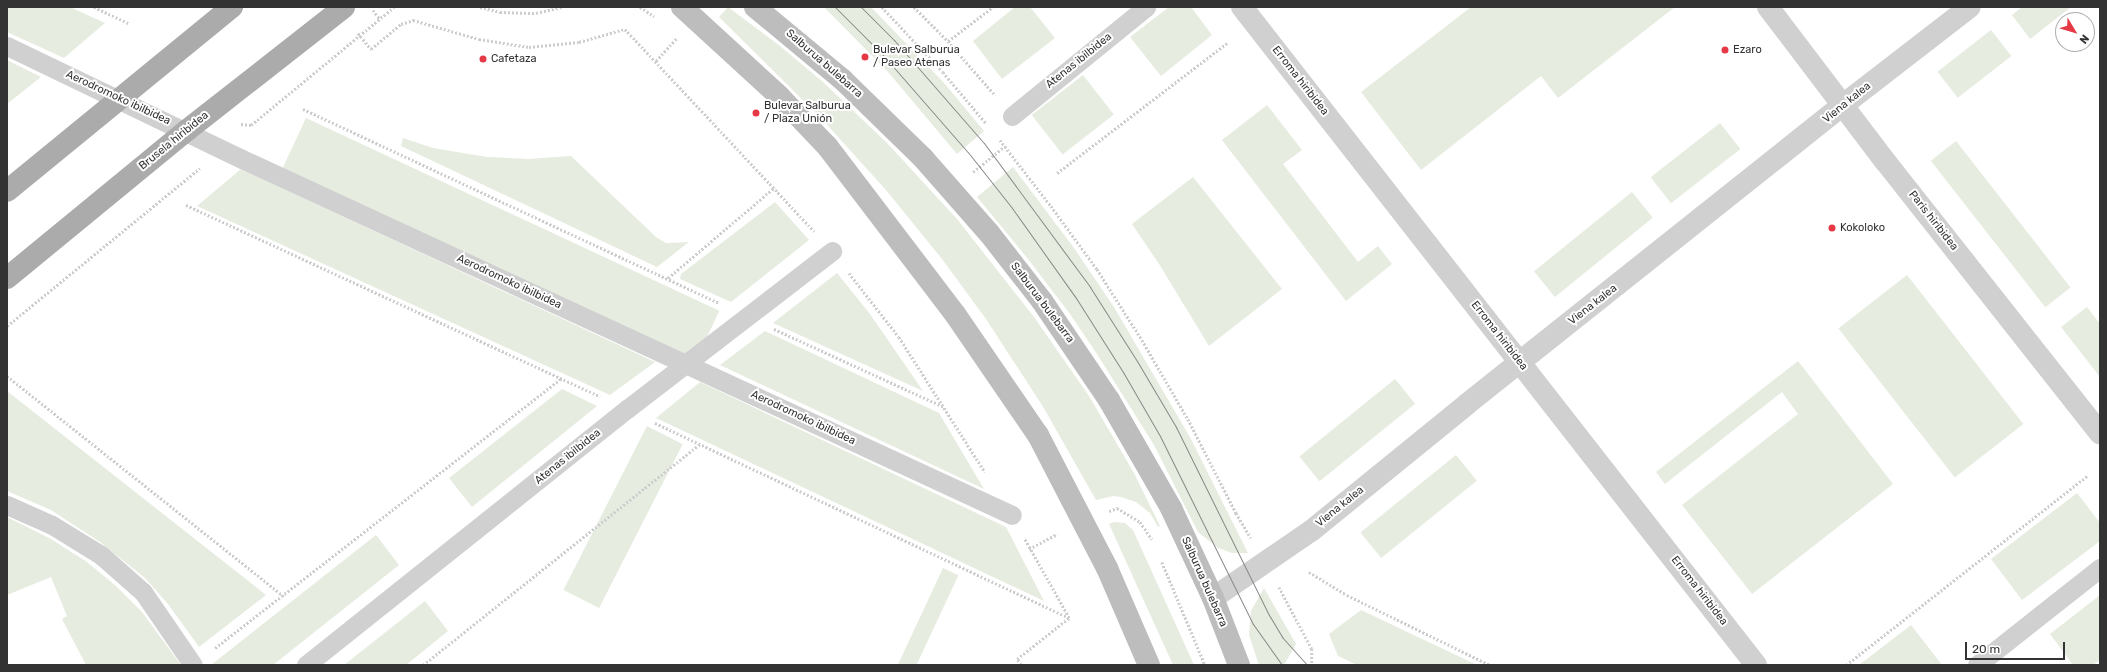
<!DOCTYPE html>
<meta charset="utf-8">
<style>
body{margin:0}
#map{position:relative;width:2107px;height:672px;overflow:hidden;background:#fff;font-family:Rubik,sans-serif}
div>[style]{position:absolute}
.green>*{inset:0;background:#e6ecdf;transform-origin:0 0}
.path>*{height:2.5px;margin-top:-1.25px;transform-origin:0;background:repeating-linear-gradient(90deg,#cdcdcd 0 2px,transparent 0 4px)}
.pedestrian>*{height:19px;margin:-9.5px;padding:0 9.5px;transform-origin:9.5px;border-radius:9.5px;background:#d0d0d0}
.minor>*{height:22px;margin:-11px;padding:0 11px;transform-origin:11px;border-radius:11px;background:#d0d0d0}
.secondary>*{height:22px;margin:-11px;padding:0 11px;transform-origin:11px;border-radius:11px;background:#bdbdbd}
.primary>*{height:22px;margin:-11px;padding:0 11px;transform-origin:11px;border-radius:11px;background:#ababab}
.tram>*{height:1px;margin:-0.5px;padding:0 0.5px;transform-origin:0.5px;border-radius:0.5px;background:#888}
.dots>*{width:11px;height:11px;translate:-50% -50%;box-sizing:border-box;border:2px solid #fff;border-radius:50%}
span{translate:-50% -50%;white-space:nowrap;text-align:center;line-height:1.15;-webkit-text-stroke:4px #fff;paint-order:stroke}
.poi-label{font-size:11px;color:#333}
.left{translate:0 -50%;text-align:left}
.street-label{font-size:11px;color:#333}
.frame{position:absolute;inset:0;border:8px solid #333;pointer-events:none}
.north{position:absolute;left:2055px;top:12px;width:40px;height:40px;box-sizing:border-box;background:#fff;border:1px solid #adadad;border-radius:50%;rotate:128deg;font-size:11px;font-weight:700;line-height:16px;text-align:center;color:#333}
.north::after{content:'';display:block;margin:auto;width:14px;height:18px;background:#e63946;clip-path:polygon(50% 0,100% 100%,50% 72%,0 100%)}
.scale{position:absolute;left:1965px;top:642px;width:100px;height:18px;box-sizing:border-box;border:2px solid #333;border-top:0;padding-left:5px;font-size:12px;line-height:14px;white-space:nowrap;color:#333;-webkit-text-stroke:3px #fff;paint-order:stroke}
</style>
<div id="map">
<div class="green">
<i style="clip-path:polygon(7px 7px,70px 7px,105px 23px,64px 58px,7px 32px)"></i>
<i style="clip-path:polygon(728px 7px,780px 46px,823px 82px,888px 144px,957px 219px,1034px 317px,1089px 396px,1134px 473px,1160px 526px,1158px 527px,1150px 513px,1136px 502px,1121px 497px,1113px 496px,1096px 500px,1042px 405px,986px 319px,942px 259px,886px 190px,820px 117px,719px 17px)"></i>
<i style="clip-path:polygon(824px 7px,871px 7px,945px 84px,984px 131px,957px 154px,889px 73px)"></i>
<i style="clip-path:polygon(1015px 7px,1030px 7px,1055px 38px,1002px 79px,973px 41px)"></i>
<i style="clip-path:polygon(1169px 7px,1191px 7px,1212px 35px,1161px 76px,1130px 37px)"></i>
<i style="clip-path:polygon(1471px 7px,1675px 7px,1558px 98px,1541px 76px,1421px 170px,1361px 92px)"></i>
<i style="clip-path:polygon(2022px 7px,2071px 7px,2030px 39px,2012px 15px)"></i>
<i style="left:1991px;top:30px;width:33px;height:68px;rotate:52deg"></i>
<i style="clip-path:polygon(7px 60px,41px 77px,7px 104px)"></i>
<i style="left:1083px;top:75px;width:50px;height:65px;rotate:52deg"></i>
<i style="clip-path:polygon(1267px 105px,1302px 150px,1283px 164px,1358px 262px,1378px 246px,1392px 264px,1346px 301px,1222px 140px)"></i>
<i style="left:306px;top:118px;width:456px;height:56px;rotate:25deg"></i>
<i style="left:1720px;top:123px;width:33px;height:88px;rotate:52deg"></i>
<i style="clip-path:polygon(403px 138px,433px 148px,487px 157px,528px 159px,571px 156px,656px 237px,666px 243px,689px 242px,657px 267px,401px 146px)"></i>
<i style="left:1956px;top:141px;width:186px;height:32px;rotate:52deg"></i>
<i style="clip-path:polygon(1013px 167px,1074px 248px,1114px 307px,1191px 439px,1248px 553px,1232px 553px,1218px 548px,1198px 532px,1154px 445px,1097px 354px,1070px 314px,1028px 259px,977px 197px)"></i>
<i style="clip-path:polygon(241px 169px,655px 362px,610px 395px,197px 206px)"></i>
<i style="clip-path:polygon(1193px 177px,1282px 289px,1209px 346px,1159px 264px,1132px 224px)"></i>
<i style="left:1632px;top:192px;width:33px;height:126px;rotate:51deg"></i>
<i style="clip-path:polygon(775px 202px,809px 240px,731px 302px,680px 279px,681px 274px)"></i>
<i style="clip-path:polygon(837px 273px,870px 314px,923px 391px,773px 323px)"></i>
<i style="left:1907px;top:275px;width:189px;height:87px;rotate:52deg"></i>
<i style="clip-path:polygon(2087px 307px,2100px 324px,2100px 377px,2061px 327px)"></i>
<i style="clip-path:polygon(765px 331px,939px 413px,984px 489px,720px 365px)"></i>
<i style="clip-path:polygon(1798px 361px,1893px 484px,1752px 594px,1682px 505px,1798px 414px,1782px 392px,1665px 484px,1656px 472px)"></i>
<i style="left:1395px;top:379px;width:32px;height:123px;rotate:51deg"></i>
<i style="clip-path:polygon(700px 382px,1006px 527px,1044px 601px,656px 418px)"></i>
<i style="clip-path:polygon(562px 389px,597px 406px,472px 507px,449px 478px)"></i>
<i style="clip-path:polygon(7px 391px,266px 595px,199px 647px,168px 604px,145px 578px,100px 542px,51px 510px,7px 491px)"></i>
<i style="left:647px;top:426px;width:40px;height:184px;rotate:27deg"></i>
<i style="left:1456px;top:455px;width:33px;height:123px;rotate:51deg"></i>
<i style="clip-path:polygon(2077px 493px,2100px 523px,2100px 541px,2022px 600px,1991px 559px)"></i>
<i style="clip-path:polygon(7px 517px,51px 539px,87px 562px,116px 586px,142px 612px,181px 665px,86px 665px,62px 619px,67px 616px,51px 577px,7px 595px)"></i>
<i style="clip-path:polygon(1114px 522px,1125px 523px,1133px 530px,1194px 665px,1173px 665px,1109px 524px)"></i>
<i style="clip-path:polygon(376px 535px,399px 565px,273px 665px,211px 665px)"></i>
<i style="left:943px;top:568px;width:17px;height:124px;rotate:25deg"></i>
<i style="clip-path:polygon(1264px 588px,1296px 644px,1284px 665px,1259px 665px,1249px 635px,1251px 611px)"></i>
<i style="clip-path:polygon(2100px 595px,2100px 660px,2093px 665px,2073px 665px,2050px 634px)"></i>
<i style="clip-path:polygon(425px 601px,448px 631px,406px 665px,344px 665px)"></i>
<i style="clip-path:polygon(1361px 610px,1477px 665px,1357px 665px,1338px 656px,1329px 634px)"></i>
<i style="clip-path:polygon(1911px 625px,1942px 665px,1859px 665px)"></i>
</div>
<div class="path">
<i style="left:94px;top:7px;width:38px;rotate:25deg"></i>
<i style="left:480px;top:7px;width:21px;rotate:14deg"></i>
<i style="left:500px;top:12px;width:36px;rotate:2deg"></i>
<i style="left:536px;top:13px;width:26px;rotate:-13deg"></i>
<i style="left:640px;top:7px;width:17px;rotate:33deg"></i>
<i style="left:882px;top:7px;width:89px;rotate:46.8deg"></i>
<i style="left:943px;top:72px;width:67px;rotate:49.9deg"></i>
<i style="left:914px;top:7px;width:48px;rotate:45deg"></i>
<i style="left:948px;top:41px;width:72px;rotate:49deg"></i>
<i style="left:373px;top:10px;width:11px;rotate:52deg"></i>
<i style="left:358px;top:33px;width:21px;rotate:51deg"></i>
<i style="left:371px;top:49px;width:39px;rotate:-40deg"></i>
<i style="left:401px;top:24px;width:13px;rotate:-18deg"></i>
<i style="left:413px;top:20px;width:69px;rotate:16.1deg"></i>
<i style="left:479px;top:39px;width:51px;rotate:9.1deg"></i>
<i style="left:529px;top:47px;width:50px;rotate:-5.7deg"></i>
<i style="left:579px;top:42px;width:48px;rotate:-15.8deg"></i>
<i style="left:625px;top:29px;width:277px;rotate:46.9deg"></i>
<i style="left:948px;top:41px;width:56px;rotate:-37.1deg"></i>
<i style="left:656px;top:61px;width:30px;rotate:-48deg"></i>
<i style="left:303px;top:109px;width:459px;rotate:25deg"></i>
<i style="left:241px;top:124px;width:10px;rotate:6deg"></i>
<i style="left:251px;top:125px;width:185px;rotate:-39.5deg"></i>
<i style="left:1000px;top:140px;width:83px;rotate:52.3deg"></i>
<i style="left:1051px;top:206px;width:78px;rotate:53.9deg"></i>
<i style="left:1097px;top:269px;width:84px;rotate:57.6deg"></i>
<i style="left:1142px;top:340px;width:91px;rotate:59.8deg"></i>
<i style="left:1188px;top:419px;width:106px;rotate:62.9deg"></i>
<i style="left:1236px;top:513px;width:29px;rotate:59deg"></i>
<i style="left:973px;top:172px;width:41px;rotate:-39.1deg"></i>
<i style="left:1057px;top:173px;width:214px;rotate:-37.4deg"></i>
<i style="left:186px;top:205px;width:456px;rotate:24.8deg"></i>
<i style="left:849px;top:273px;width:81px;rotate:52deg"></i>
<i style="left:899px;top:337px;width:160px;rotate:57.5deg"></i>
<i style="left:668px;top:278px;width:140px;rotate:-40.4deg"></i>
<i style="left:7px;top:326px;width:249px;rotate:-39.3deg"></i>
<i style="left:774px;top:329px;width:187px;rotate:24.6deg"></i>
<i style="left:7px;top:376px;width:354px;rotate:38.5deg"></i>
<i style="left:655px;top:423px;width:458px;rotate:25.2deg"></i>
<i style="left:1109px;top:511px;width:9px;rotate:-21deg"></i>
<i style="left:1117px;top:508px;width:27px;rotate:31deg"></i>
<i style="left:1140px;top:522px;width:21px;rotate:55deg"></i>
<i style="left:1029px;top:549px;width:32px;rotate:-28deg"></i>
<i style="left:1162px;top:562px;width:112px;rotate:67.3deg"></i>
<i style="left:1309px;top:572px;width:44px;rotate:31.2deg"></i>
<i style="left:1347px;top:595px;width:159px;rotate:26.1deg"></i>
<i style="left:1279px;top:587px;width:70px;rotate:62deg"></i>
<i style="left:1312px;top:649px;width:16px;rotate:90deg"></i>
<i style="left:215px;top:648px;width:440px;rotate:-37.9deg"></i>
<i style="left:423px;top:665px;width:354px;rotate:-38.6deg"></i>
<i style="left:1021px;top:665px;width:7px;rotate:-124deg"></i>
<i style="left:1017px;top:659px;width:66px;rotate:-38.3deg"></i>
<i style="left:1069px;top:618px;width:92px;rotate:-119.4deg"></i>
<i style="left:1846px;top:665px;width:308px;rotate:-38.1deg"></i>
</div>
<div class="pedestrian">
<i style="left:7px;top:46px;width:261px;rotate:25.7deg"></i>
<i style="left:242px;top:159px;width:848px;rotate:24.81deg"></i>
<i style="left:1012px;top:116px;width:173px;rotate:-39.1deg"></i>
<i style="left:7px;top:505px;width:49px;rotate:24deg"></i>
<i style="left:52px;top:525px;width:57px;rotate:31.5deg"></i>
<i style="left:101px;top:555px;width:56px;rotate:41.4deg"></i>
<i style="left:143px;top:592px;width:88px;rotate:55.6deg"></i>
<i style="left:306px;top:665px;width:411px;rotate:-38.6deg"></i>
<i style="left:627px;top:409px;width:259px;rotate:-37.6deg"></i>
<i style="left:1977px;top:665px;width:157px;rotate:-38.3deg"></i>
</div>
<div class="minor">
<i style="left:1242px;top:7px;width:835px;rotate:52deg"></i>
<i style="left:1768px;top:7px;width:193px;rotate:52.8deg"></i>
<i style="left:1885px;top:161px;width:347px;rotate:51.7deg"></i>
<i style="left:1213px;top:598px;width:119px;rotate:-34.4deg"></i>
<i style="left:1311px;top:531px;width:201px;rotate:-39.1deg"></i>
<i style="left:1467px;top:404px;width:480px;rotate:-38.5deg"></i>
<i style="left:1843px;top:105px;width:160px;rotate:-37.7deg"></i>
</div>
<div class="secondary">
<i style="left:682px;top:7px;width:132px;rotate:42.5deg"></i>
<i style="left:779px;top:96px;width:69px;rotate:46.2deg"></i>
<i style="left:827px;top:146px;width:211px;rotate:52.7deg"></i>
<i style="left:955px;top:314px;width:147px;rotate:55.6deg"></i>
<i style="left:1038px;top:435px;width:150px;rotate:62.6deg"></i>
<i style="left:1107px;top:568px;width:106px;rotate:66.6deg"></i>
<i style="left:755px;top:7px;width:114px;rotate:39.7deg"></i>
<i style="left:843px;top:80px;width:112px;rotate:44.3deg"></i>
<i style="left:923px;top:158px;width:100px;rotate:48.7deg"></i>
<i style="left:989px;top:233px;width:86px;rotate:52.1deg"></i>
<i style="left:1042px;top:301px;width:120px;rotate:55.9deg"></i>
<i style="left:1109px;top:400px;width:125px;rotate:60.1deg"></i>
<i style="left:1171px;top:508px;width:99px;rotate:65deg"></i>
<i style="left:1213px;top:598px;width:72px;rotate:68.8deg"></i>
</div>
<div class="primary">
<i style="left:7px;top:191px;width:291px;rotate:-39.3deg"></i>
<i style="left:7px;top:278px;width:232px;rotate:-39.4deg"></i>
<i style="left:186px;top:131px;width:201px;rotate:-38.1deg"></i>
</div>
<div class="tram">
<i style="left:835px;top:7px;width:68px;rotate:45deg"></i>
<i style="left:883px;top:55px;width:134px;rotate:48.9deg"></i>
<i style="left:971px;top:156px;width:66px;rotate:51.7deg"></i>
<i style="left:1012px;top:208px;width:110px;rotate:54.6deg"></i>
<i style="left:1076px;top:298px;width:88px;rotate:57.6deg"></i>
<i style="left:1123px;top:372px;width:74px;rotate:60deg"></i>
<i style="left:1160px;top:436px;width:210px;rotate:63.7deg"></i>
<i style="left:1253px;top:624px;width:50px;rotate:54.7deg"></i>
<i style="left:861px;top:7px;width:47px;rotate:45deg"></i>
<i style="left:894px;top:40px;width:137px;rotate:48.9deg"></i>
<i style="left:984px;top:143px;width:179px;rotate:53.6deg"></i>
<i style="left:1090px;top:287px;width:88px;rotate:57.6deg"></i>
<i style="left:1137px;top:361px;width:77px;rotate:59.4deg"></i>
<i style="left:1176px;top:427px;width:210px;rotate:63.7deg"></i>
<i style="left:1269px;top:615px;width:26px;rotate:59deg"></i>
<i style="left:1282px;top:637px;width:38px;rotate:48deg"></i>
</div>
<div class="dots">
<i style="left:1725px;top:50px;background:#e63946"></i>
<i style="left:865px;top:57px;background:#e63946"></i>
<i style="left:483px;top:59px;background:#e63946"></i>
<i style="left:756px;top:113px;background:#e63946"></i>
<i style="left:1832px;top:228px;background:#e63946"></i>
</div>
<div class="poi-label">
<span class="left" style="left:1733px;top:50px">Ezaro</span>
<span class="left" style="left:873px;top:57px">Bulevar Salburua<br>/ Paseo Atenas</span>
<span class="left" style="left:491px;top:59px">Cafetaza</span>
<span class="left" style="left:764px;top:113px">Bulevar Salburua<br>/ Plaza Unión</span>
<span class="left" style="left:1840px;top:228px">Kokoloko</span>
</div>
<div class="street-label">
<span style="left:1079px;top:61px;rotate:-39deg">Atenas ibilbidea</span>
<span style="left:824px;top:64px;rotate:41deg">Salburua bulebarra</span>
<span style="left:1300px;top:81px;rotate:52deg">Erroma hiribidea</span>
<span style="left:118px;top:98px;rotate:25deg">Aerodromoko ibilbidea</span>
<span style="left:1847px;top:103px;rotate:-39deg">Viena kalea</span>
<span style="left:174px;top:141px;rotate:-39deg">Brusela hiribidea</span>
<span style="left:1933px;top:221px;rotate:52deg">Paris hiribidea</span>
<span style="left:509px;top:282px;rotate:25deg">Aerodromoko ibilbidea</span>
<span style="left:1042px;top:303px;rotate:53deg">Salburua bulebarra</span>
<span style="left:1593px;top:305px;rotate:-38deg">Viena kalea</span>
<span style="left:1499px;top:336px;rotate:52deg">Erroma hiribidea</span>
<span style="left:803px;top:418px;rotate:25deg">Aerodromoko ibilbidea</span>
<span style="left:568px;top:457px;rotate:-39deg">Atenas ibilbidea</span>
<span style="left:1340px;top:507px;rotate:-39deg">Viena kalea</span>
<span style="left:1204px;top:582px;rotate:66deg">Salburua bulebarra</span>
<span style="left:1699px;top:591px;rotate:52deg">Erroma hiribidea</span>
</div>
<div class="frame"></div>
<div class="north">N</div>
<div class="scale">20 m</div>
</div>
